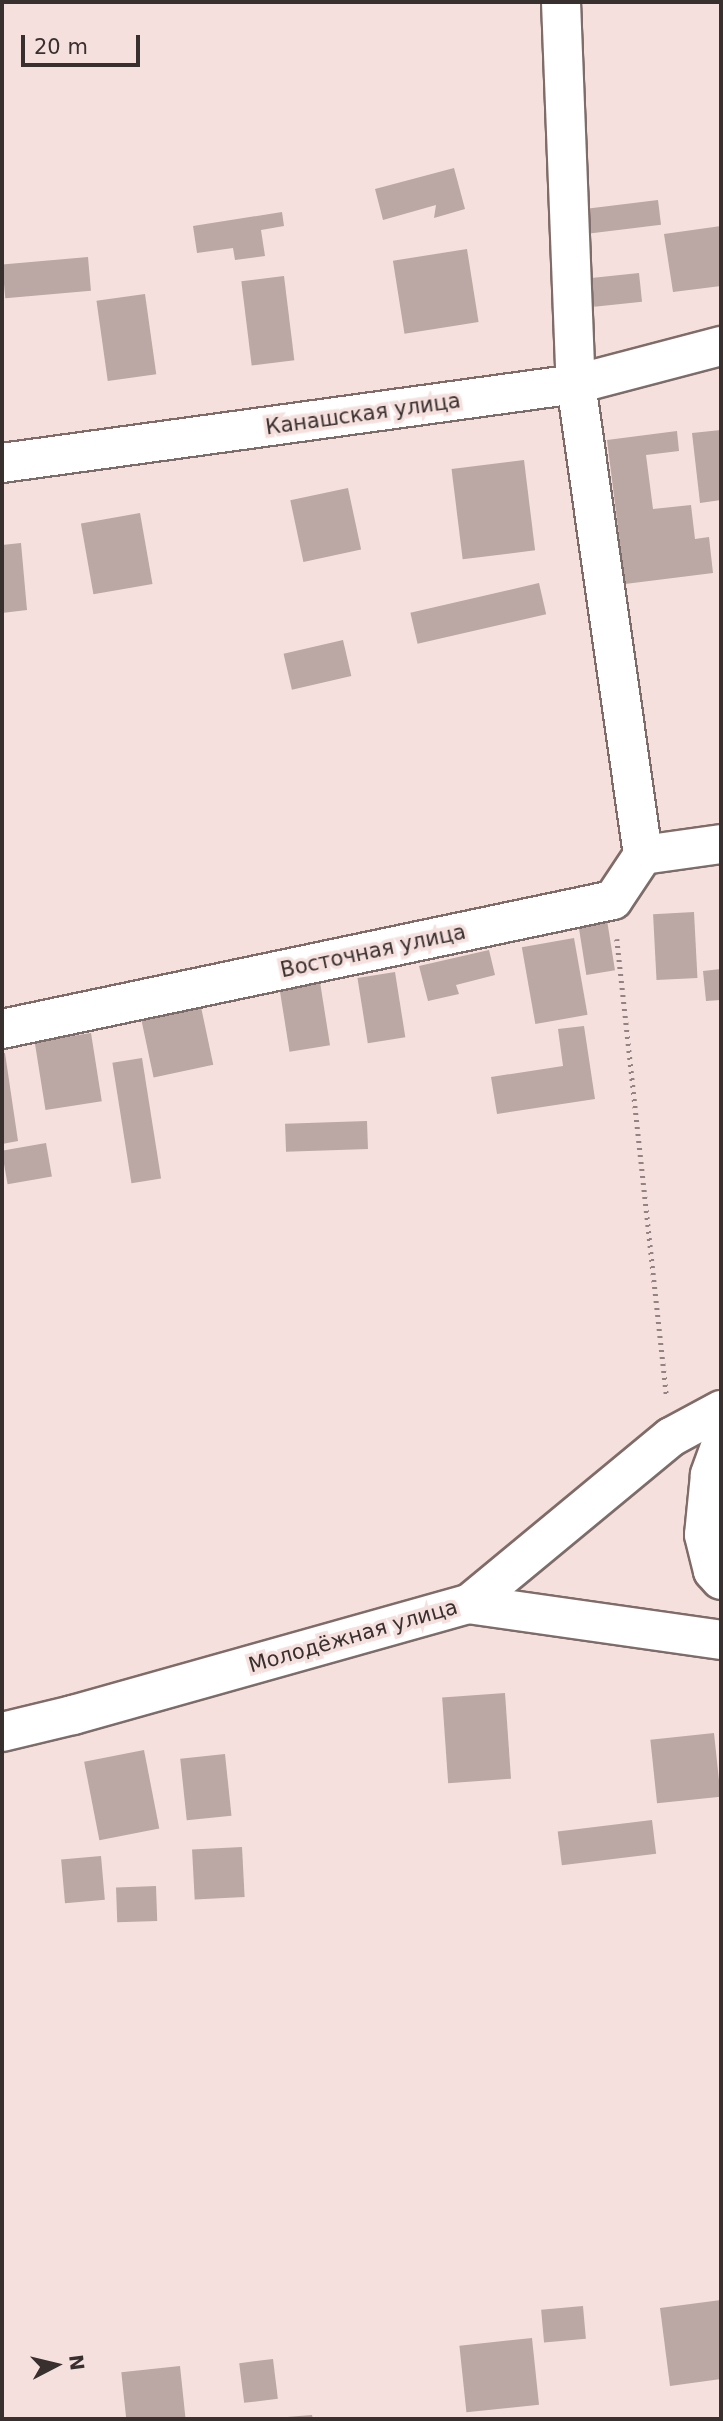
<!DOCTYPE html>
<meta charset="utf-8">
<style>
body{margin:0}
#map{position:relative;width:723px;height:2421px;overflow:hidden;background:#f5e0dd;font-family:"DejaVu Sans",sans-serif}
div>[style]{position:absolute}
.building>*{inset:0;background:#bba7a3;transform-origin:0 0}
.path>*{height:4.5px;margin-top:-2.25px;transform-origin:0;background:repeating-linear-gradient(90deg,#918381 0 2px,transparent 0 7px)}
.roads{filter:drop-shadow(2px 0 #7f6c69) drop-shadow(-2px 0 #7f6c69) drop-shadow(0 2px #7f6c69) drop-shadow(0 -2px #7f6c69)}
.minor>*{height:38px;margin:-19px;padding:0 19px;transform-origin:19px;border-radius:19px;background:#fff}
span{translate:-50% -50%;white-space:nowrap;text-align:center;line-height:1.15;-webkit-text-stroke:7px #f5e0dd;paint-order:stroke}
.street-label{font-size:21px;color:#38302f}
.frame{position:absolute;inset:0;border:4px solid #38302f;pointer-events:none}
.north{position:absolute;left:21px;top:2330px;width:70px;height:70px;-webkit-text-stroke:5px #f5e0dd;paint-order:stroke;rotate:83deg;font-size:19px;font-weight:700;line-height:28px;text-align:center;color:#38302f}
.north::after{content:'';display:block;margin:auto;width:24px;height:32px;background:#38302f;clip-path:polygon(50% 0,100% 100%,50% 72%,0 100%)}
.scale{position:absolute;left:21px;top:35px;width:119px;height:32px;box-sizing:border-box;border:4px solid #38302f;border-top:0;padding-left:9px;font-size:21px;line-height:24px;white-space:nowrap;color:#38302f;-webkit-text-stroke:5px #f5e0dd;paint-order:stroke}
</style>
<div id="map">
<div class="building">
<i style="clip-path:polygon(454px 168px,465px 209px,434px 218px,436px 205px,383px 220px,375px 189px)"></i>
<i style="left:658px;top:200px;width:25px;height:74px;rotate:83deg"></i>
<i style="clip-path:polygon(282px 212px,284px 226px,261px 230px,265px 256px,235px 260px,233px 248px,197px 253px,193px 226px)"></i>
<i style="clip-path:polygon(721px 226px,721px 286px,673px 292px,664px 234px)"></i>
<i style="left:467px;top:249px;width:74px;height:75px;rotate:81deg"></i>
<i style="left:88px;top:257px;width:34px;height:86px;rotate:85deg"></i>
<i style="left:639px;top:273px;width:29px;height:48px;rotate:84deg"></i>
<i style="left:284px;top:276px;width:85px;height:43px;rotate:83deg"></i>
<i style="left:145px;top:294px;width:81px;height:49px;rotate:82deg"></i>
<i style="clip-path:polygon(721px 430px,721px 500px,700px 503px,692px 433px)"></i>
<i style="clip-path:polygon(677px 431px,679px 451px,646px 455px,653px 509px,691px 505px,695px 539px,709px 537px,713px 573px,625px 584px,607px 440px)"></i>
<i style="left:524px;top:460px;width:91px;height:73px;rotate:83deg"></i>
<i style="left:348px;top:488px;width:63px;height:59px;rotate:78deg"></i>
<i style="left:140px;top:513px;width:72px;height:60px;rotate:80deg"></i>
<i style="clip-path:polygon(21px 543px,27px 610px,2px 613px,2px 545px)"></i>
<i style="left:539px;top:583px;width:32px;height:132px;rotate:77deg"></i>
<i style="left:343px;top:640px;width:37px;height:61px;rotate:77deg"></i>
<i style="left:694px;top:912px;width:66px;height:41px;rotate:87deg"></i>
<i style="left:607px;top:920px;width:51px;height:29px;rotate:81deg"></i>
<i style="left:574px;top:938px;width:78px;height:53px;rotate:80deg"></i>
<i style="clip-path:polygon(489px 950px,495px 975px,456px 985px,459px 994px,428px 1001px,419px 966px)"></i>
<i style="clip-path:polygon(721px 969px,721px 1000px,706px 1001px,703px 971px)"></i>
<i style="left:395px;top:972px;width:66px;height:38px;rotate:81deg"></i>
<i style="left:320px;top:982px;width:64px;height:41px;rotate:81deg"></i>
<i style="left:201px;top:1007px;width:59px;height:61px;rotate:78deg"></i>
<i style="clip-path:polygon(584px 1026px,595px 1099px,497px 1114px,491px 1077px,563px 1066px,558px 1029px)"></i>
<i style="left:91px;top:1033px;width:69px;height:57px;rotate:81deg"></i>
<i style="clip-path:polygon(2px 1053px,5px 1053px,18px 1141px,2px 1144px)"></i>
<i style="left:142px;top:1058px;width:122px;height:30px;rotate:81deg"></i>
<i style="left:367px;top:1121px;width:28px;height:82px;rotate:88deg"></i>
<i style="left:46px;top:1143px;width:34px;height:45px;rotate:80deg"></i>
<i style="left:505px;top:1693px;width:86px;height:63px;rotate:86deg"></i>
<i style="left:714px;top:1733px;width:64px;height:64px;rotate:84deg"></i>
<i style="left:144px;top:1750px;width:80px;height:61px;rotate:79deg"></i>
<i style="left:225px;top:1754px;width:62px;height:45px;rotate:84deg"></i>
<i style="left:652px;top:1820px;width:34px;height:95px;rotate:83deg"></i>
<i style="left:242px;top:1847px;width:50px;height:50px;rotate:87deg"></i>
<i style="left:101px;top:1856px;width:44px;height:40px;rotate:85deg"></i>
<i style="left:156px;top:1886px;width:35px;height:40px;rotate:88deg"></i>
<i style="clip-path:polygon(721px 2300px,721px 2379px,670px 2386px,660px 2308px)"></i>
<i style="left:583px;top:2306px;width:33px;height:42px;rotate:85deg"></i>
<i style="left:532px;top:2338px;width:67px;height:73px;rotate:84deg"></i>
<i style="left:273px;top:2359px;width:40px;height:34px;rotate:83deg"></i>
<i style="left:180px;top:2366px;width:53px;height:59px;rotate:84deg"></i>
<i style="clip-path:polygon(312px 2415px,313px 2419px,287px 2419px,287px 2417px)"></i>
</div>
<div class="path">
<i style="left:617px;top:939px;width:461px;rotate:83.8deg"></i>
</div>
<div class="roads">
<div class="minor">
<i style="left:561px;top:2px;width:382px;rotate:87.8deg"></i>
<i style="left:576px;top:384px;width:476px;rotate:81.9deg"></i>
<i style="left:2px;top:463px;width:579px;rotate:-7.84deg"></i>
<i style="left:576px;top:384px;width:150px;rotate:-14.7deg"></i>
<i style="left:2px;top:1029px;width:624px;rotate:-11.92deg"></i>
<i style="left:613px;top:900px;width:54px;rotate:-56.3deg"></i>
<i style="left:643px;top:855px;width:79px;rotate:-8deg"></i>
<i style="left:721px;top:1444px;width:33px;rotate:110deg"></i>
<i style="left:710px;top:1475px;width:60px;rotate:95.7deg"></i>
<i style="left:704px;top:1535px;width:37px;rotate:76deg"></i>
<i style="left:713px;top:1571px;width:12px;rotate:48deg"></i>
<i style="left:469px;top:1604px;width:262px;rotate:-39.6deg"></i>
<i style="left:671px;top:1437px;width:57px;rotate:-28.4deg"></i>
<i style="left:2px;top:1732px;width:73px;rotate:-13.5deg"></i>
<i style="left:73px;top:1715px;width:411px;rotate:-15.7deg"></i>
<i style="left:469px;top:1604px;width:255px;rotate:8.1deg"></i>
</div>
</div>
<div class="street-label">
<span style="left:363px;top:414px;rotate:-8deg">Канашская улица</span>
<span style="left:373px;top:951px;rotate:-12deg">Восточная улица</span>
<span style="left:353px;top:1636px;rotate:-16deg">Молодёжная улица</span>
</div>
<div class="frame"></div>
<div class="north">N</div>
<div class="scale">20 m</div>
</div>
